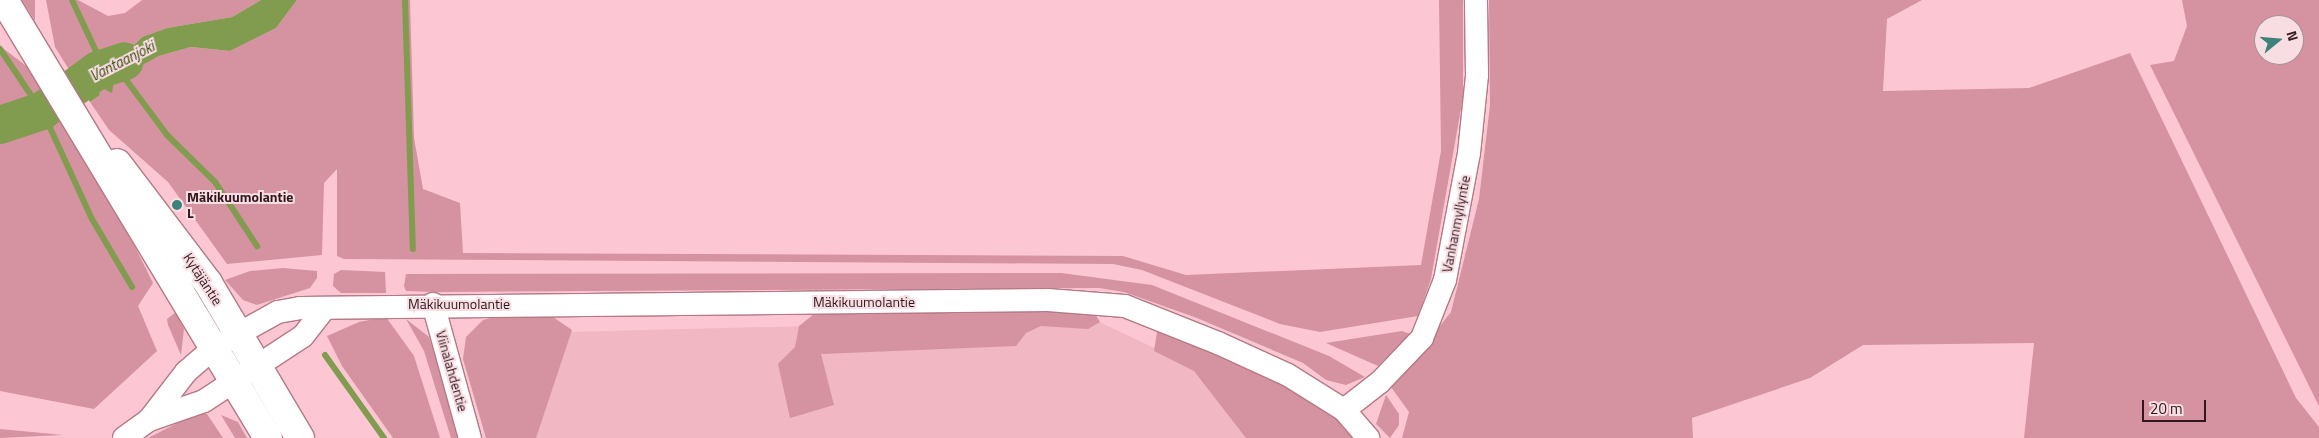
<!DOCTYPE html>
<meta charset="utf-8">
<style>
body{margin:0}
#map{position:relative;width:2319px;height:438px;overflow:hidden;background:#fcc7d2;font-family:"Titillium Web",sans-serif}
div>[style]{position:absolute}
.built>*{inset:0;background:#f1b7c3}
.green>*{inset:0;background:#d592a0}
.water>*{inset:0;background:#819c4f}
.stream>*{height:6px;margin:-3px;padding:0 3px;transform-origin:3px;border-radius:3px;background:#819c4f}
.river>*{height:38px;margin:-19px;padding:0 19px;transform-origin:19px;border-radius:19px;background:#819c4f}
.roads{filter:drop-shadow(1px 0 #b57986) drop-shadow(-1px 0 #b57986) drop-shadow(0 1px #b57986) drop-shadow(0 -1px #b57986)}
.minor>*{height:22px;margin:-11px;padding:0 11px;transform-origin:11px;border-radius:11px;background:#fff}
.tertiary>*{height:28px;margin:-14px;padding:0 14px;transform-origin:14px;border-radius:14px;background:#fff}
.dots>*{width:14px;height:14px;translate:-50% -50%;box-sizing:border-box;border:2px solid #f8dde2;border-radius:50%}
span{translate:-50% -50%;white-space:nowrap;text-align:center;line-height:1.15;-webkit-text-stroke:4px #f8dde2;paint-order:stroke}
.poi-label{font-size:14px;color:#30181e;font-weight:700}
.left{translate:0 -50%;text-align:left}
.street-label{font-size:14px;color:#30181e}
.water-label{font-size:15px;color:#36480e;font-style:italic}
.north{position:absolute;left:2254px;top:15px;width:50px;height:50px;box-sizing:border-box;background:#f8dde2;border:1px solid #a88e94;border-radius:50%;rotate:73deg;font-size:14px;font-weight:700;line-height:20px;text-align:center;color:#30181e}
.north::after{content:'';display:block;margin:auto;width:18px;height:22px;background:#3c827a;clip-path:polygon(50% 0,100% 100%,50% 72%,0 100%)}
.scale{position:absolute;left:2142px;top:400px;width:64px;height:22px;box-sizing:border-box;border:2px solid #30181e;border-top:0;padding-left:6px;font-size:15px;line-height:18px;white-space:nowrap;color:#30181e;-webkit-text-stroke:4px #f8dde2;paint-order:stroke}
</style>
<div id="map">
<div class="built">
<i style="clip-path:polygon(1093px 319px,1201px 370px,1263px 438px,528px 438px,566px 332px)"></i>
</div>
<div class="green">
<i style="clip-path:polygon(22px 0,35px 0,35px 21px)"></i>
<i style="clip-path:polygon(46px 0,78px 0,108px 16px,125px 13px,142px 0,261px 0,232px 17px,167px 28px,142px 37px,127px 52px,98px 54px,73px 76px,55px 47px)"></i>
<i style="clip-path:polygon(297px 0,410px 0,414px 138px,423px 189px,460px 203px,463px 253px,1123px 256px,1186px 275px,1421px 265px,1441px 151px,1439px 0,1463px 0,1463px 97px,1431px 279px,1418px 316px,1320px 332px,1280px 324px,1142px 270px,1113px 264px,344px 259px,337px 256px,337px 169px,324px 183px,322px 255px,227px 264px,168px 182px,109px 130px,90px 102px,100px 95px,98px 86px,159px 56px,191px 47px,230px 51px,276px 28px)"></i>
<i style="clip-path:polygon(1489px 0,1922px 0,1887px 19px,1883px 91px,2029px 88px,2130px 53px,2296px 398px,2319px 427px,2319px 438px,2024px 438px,2034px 343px,1863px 345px,1810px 378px,1692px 418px,1693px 438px,1402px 438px,1409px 412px,1391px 387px,1451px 312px,1479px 199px,1490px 105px)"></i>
<i style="clip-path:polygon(evenodd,2182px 0,2319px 0,2319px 406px,2150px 65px,2174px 61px,2187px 26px,2182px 0,2264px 25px,2294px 25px,2294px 55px,2264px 55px,2264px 25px)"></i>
<i style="clip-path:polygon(0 46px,33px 71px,46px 92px,6px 113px,0 113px)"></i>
<i style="clip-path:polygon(63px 118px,99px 174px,153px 283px,138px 306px,157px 351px,94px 409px,0 391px,0 138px,39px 130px)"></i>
<i style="clip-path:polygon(283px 268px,317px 271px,317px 278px,310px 288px,257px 305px,243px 300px,225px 280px,250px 271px)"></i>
<i style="clip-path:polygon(341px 270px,385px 272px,386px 293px,341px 293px,333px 286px,334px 274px)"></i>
<i style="clip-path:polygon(1061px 273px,1152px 285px,1329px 356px,1365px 377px,1346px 385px,1326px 380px,1303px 363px,1197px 318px,1124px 292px,1099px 288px,436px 292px,406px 291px,404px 286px,406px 274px,410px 274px)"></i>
<i style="clip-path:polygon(1058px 311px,1094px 312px,1100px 322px,1088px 329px,1041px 326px,1026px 333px,1016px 346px,821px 354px,834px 405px,790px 418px,778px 364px,795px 347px,799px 326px,814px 314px)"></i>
<i style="clip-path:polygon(176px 312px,184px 329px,181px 355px,168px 325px,167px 319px)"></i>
<i style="clip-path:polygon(550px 315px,572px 330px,536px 438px,486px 438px,463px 359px,466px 337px,483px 320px,497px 316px)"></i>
<i style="clip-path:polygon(386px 317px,414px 356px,440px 438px,393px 438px,342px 366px,327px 336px,359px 322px)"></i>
<i style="clip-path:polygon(406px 319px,429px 337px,461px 438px,451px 438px,424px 351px)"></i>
<i style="clip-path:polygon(1164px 329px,1257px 368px,1326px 408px,1354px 438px,1246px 438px,1194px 371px,1154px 351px,1157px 332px)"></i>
<i style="clip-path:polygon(1402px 331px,1410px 334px,1378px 366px,1326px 343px)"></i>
<i style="clip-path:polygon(1386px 395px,1399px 414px,1399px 425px,1390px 438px,1376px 424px)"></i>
<i style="clip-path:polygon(197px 413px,207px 414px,223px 438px,148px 438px)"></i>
<i style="clip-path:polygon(221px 415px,238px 422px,247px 438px,235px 438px)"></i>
<i style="clip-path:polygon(0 429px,63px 435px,0 438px)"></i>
</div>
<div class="water">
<i style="clip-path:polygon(261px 0,297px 0,276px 28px,230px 51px,191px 47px,159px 56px,114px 80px,112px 93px,98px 86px,100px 95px,90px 102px,73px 76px,113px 46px,127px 52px,142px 37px,167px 28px,232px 17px)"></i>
<i style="clip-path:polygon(46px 92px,63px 118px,39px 130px,0 138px,0 113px)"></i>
</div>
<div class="stream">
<i style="left:72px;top:0;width:68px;rotate:64.9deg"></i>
<i style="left:405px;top:0;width:249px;rotate:88.2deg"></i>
<i style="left:0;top:49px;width:66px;rotate:56.1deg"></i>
<i style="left:118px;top:69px;width:82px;rotate:53.4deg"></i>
<i style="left:167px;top:135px;width:67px;rotate:44.4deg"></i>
<i style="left:215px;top:182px;width:77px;rotate:56.7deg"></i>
<i style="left:46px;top:119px;width:110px;rotate:65.3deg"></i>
<i style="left:92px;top:219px;width:79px;rotate:59.5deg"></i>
<i style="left:325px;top:355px;width:102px;rotate:54.6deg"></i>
</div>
<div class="river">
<i style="left:0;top:125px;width:44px;rotate:-18.4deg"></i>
<i style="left:42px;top:111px;width:69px;rotate:-36.2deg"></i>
<i style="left:98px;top:70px;width:28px;rotate:-18deg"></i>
</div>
<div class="roads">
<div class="minor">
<i style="left:433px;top:304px;width:139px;rotate:74.6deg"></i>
<i style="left:1344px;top:410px;width:46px;rotate:-37.9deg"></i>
<i style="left:1380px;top:382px;width:61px;rotate:-46.3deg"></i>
<i style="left:1422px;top:338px;width:62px;rotate:-68.4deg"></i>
<i style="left:1445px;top:280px;width:129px;rotate:-79.3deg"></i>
<i style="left:1469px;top:153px;width:78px;rotate:-84.1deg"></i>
<i style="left:1477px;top:75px;width:75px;rotate:-90.8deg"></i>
<i style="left:149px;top:420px;width:58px;rotate:-19.1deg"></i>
<i style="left:204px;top:401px;width:118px;rotate:-33.3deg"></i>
<i style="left:303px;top:336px;width:34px;rotate:-52deg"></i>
<i style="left:124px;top:438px;width:31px;rotate:-36deg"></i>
<i style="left:149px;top:420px;width:61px;rotate:-52.4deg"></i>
<i style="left:186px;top:372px;width:38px;rotate:-41deg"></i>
<i style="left:215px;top:347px;width:72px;rotate:-29.1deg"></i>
<i style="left:278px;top:312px;width:22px;rotate:-10deg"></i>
<i style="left:300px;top:308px;width:748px;rotate:-0.61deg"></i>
<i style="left:1048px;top:300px;width:77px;rotate:4.5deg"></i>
<i style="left:1125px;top:306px;width:100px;rotate:21.7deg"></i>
<i style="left:1218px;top:343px;width:77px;rotate:24.6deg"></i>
<i style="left:1288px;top:375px;width:66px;rotate:32deg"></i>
<i style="left:1344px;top:410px;width:37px;rotate:49deg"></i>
</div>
<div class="tertiary">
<i style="left:4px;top:0;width:511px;rotate:58.92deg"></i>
<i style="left:117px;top:163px;width:151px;rotate:52.8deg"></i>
<i style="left:208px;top:283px;width:180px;rotate:59.3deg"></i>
</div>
</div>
<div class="dots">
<i style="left:177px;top:205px;background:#3c827a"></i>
</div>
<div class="poi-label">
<span class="left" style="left:187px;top:205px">Mäkikuumolantie<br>L</span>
</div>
<div class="street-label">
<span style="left:1456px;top:224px;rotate:-79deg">Vanhanmyllyntie</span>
<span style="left:203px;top:279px;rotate:57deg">Kytäjäntie</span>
<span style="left:864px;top:302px">Mäkikuumolantie</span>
<span style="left:459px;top:304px">Mäkikuumolantie</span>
<span style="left:452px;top:371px;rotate:74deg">Viinalahdentie</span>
</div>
<div class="water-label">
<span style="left:122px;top:61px;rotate:-27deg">Vantaanjoki</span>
</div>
<div class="north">N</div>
<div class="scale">20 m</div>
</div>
